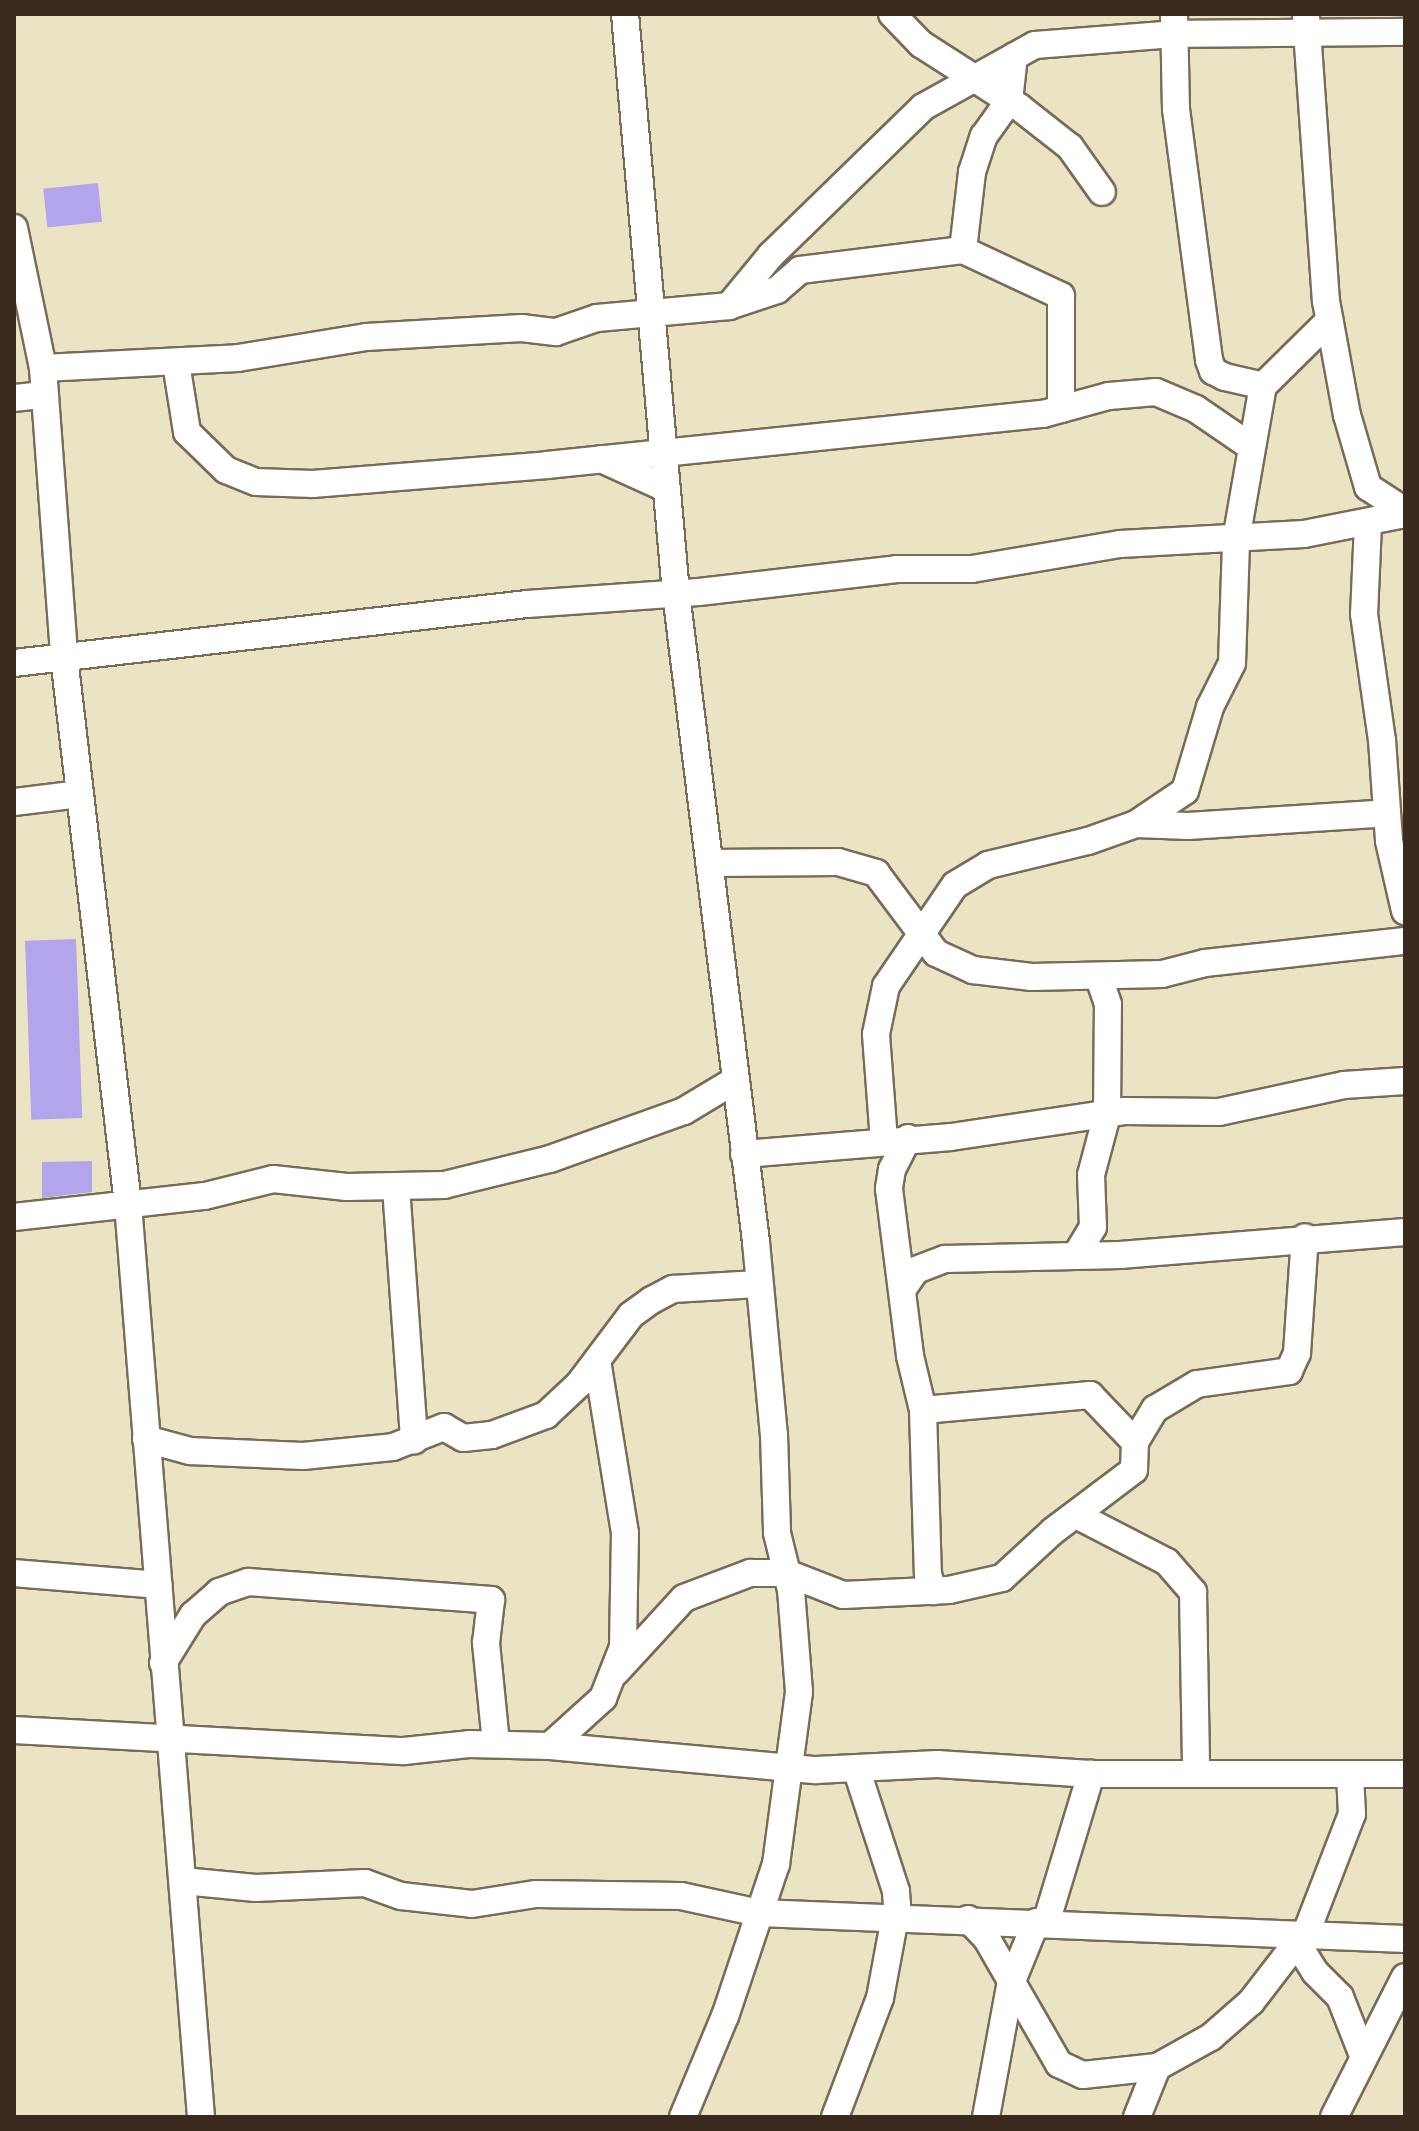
<!DOCTYPE html>
<style>
body{margin:0}
#map{position:relative;width:1419px;height:2131px;overflow:hidden;background:#ebe4c4;font-family:"Shantell Sans",sans-serif}
div>[style]{position:absolute}
.building>*{inset:0;background:#b2a5eb;transform-origin:0 0}
.roads{filter:drop-shadow(2px 0 #796b58) drop-shadow(-2px 0 #796b58) drop-shadow(0 2px #796b58) drop-shadow(0 -2px #796b58)}
.minor>*{height:26px;margin:-13px;padding:0 13px;transform-origin:13px;border-radius:13px;background:#fff}
span{translate:-50% -50%;white-space:nowrap;text-align:center;line-height:1.15;-webkit-text-stroke:7px #fbf7ec;paint-order:stroke}
.frame{position:absolute;inset:0;border:16px solid #3b2a1e;pointer-events:none}
</style>
<div id="map">
<div class="building">
<i style="left:98px;top:183px;width:39px;height:55px;rotate:84deg"></i>
<i style="left:76px;top:939px;width:179px;height:51px;rotate:88deg"></i>
<i style="clip-path:polygon(92px 1161px,92px 1192px,42px 1198px,42px 1162px)"></i>
</div>
<div class="roads">
<div class="minor">
<i style="left:625px;top:14px;width:581px;rotate:84.97deg"></i>
<i style="left:676px;top:593px;width:654px;rotate:82.97deg"></i>
<i style="left:756px;top:1242px;width:194px;rotate:84.7deg"></i>
<i style="left:774px;top:1435px;width:98px;rotate:88.2deg"></i>
<i style="left:777px;top:1533px;width:59px;rotate:76.2deg"></i>
<i style="left:791px;top:1590px;width:102px;rotate:85.5deg"></i>
<i style="left:799px;top:1692px;width:174px;rotate:97.6deg"></i>
<i style="left:776px;top:1864px;width:160px;rotate:108.5deg"></i>
<i style="left:725px;top:2016px;width:109px;rotate:112.6deg"></i>
<i style="left:892px;top:14px;width:42px;rotate:46deg"></i>
<i style="left:921px;top:44px;width:117px;rotate:32.7deg"></i>
<i style="left:1019px;top:107px;width:65px;rotate:38.1deg"></i>
<i style="left:1070px;top:147px;width:55px;rotate:54.6deg"></i>
<i style="left:1174px;top:14px;width:95px;rotate:88.8deg"></i>
<i style="left:1176px;top:109px;width:253px;rotate:82.5deg"></i>
<i style="left:1209px;top:360px;width:12px;rotate:70deg"></i>
<i style="left:1213px;top:371px;width:13px;rotate:27deg"></i>
<i style="left:1225px;top:377px;width:39px;rotate:13deg"></i>
<i style="left:1306px;top:16px;width:286px;rotate:86deg"></i>
<i style="left:1326px;top:301px;width:116px;rotate:79.6deg"></i>
<i style="left:1347px;top:415px;width:75px;rotate:73.7deg"></i>
<i style="left:1368px;top:487px;width:44px;rotate:33deg"></i>
<i style="left:14px;top:228px;width:143px;rotate:78.3deg"></i>
<i style="left:43px;top:368px;width:290px;rotate:85.8deg"></i>
<i style="left:64px;top:657px;width:551px;rotate:83.33deg"></i>
<i style="left:128px;top:1204px;width:916px;rotate:85.43deg"></i>
<i style="left:963px;top:250px;width:108px;rotate:25.1deg"></i>
<i style="left:1061px;top:296px;width:113px;rotate:90deg"></i>
<i style="left:729px;top:306px;width:66px;rotate:-50.5deg"></i>
<i style="left:771px;top:255px;width:212px;rotate:-44.2deg"></i>
<i style="left:923px;top:107px;width:128px;rotate:-29deg"></i>
<i style="left:1035px;top:45px;width:139px;rotate:-4.5deg"></i>
<i style="left:1174px;top:34px;width:231px;rotate:-0.5deg"></i>
<i style="left:176px;top:363px;width:70px;rotate:80.9deg"></i>
<i style="left:187px;top:432px;width:54px;rotate:44.3deg"></i>
<i style="left:226px;top:470px;width:32px;rotate:22deg"></i>
<i style="left:256px;top:482px;width:57px;rotate:2deg"></i>
<i style="left:313px;top:484px;width:235px;rotate:-4.6deg"></i>
<i style="left:547px;top:465px;width:499px;rotate:-5.9deg"></i>
<i style="left:1043px;top:414px;width:68px;rotate:-15.3deg"></i>
<i style="left:1109px;top:396px;width:47px;rotate:-4.9deg"></i>
<i style="left:1156px;top:392px;width:43px;rotate:23deg"></i>
<i style="left:1196px;top:409px;width:65px;rotate:34.4deg"></i>
<i style="left:43px;top:368px;width:195px;rotate:-2.9deg"></i>
<i style="left:238px;top:358px;width:130px;rotate:-9.3deg"></i>
<i style="left:366px;top:337px;width:156px;rotate:-3.3deg"></i>
<i style="left:522px;top:328px;width:34px;rotate:7deg"></i>
<i style="left:556px;top:332px;width:43px;rotate:-18.9deg"></i>
<i style="left:597px;top:318px;width:133px;rotate:-5.2deg"></i>
<i style="left:729px;top:306px;width:51px;rotate:-18.4deg"></i>
<i style="left:777px;top:290px;width:30px;rotate:-41deg"></i>
<i style="left:800px;top:270px;width:164px;rotate:-7deg"></i>
<i style="left:963px;top:250px;width:79px;rotate:-83.4deg"></i>
<i style="left:972px;top:172px;width:38px;rotate:-72deg"></i>
<i style="left:984px;top:136px;width:43px;rotate:-54.5deg"></i>
<i style="left:1009px;top:101px;width:45px;rotate:-83.7deg"></i>
<i style="left:14px;top:398px;width:31px;rotate:-6deg"></i>
<i style="left:601px;top:459px;width:72px;rotate:24.4deg"></i>
<i style="left:1368px;top:524px;width:90px;rotate:92.5deg"></i>
<i style="left:1364px;top:614px;width:127px;rotate:81.9deg"></i>
<i style="left:1382px;top:740px;width:101px;rotate:86deg"></i>
<i style="left:1389px;top:841px;width:72px;rotate:77.1deg"></i>
<i style="left:14px;top:663px;width:516px;rotate:-6.56deg"></i>
<i style="left:527px;top:604px;width:172px;rotate:-4deg"></i>
<i style="left:699px;top:592px;width:199px;rotate:-6.6deg"></i>
<i style="left:897px;top:569px;width:75px"></i>
<i style="left:972px;top:569px;width:150px;rotate:-9.6deg"></i>
<i style="left:1120px;top:544px;width:184px;rotate:-3.1deg"></i>
<i style="left:1304px;top:534px;width:103px;rotate:-11.2deg"></i>
<i style="left:14px;top:802px;width:66px;rotate:-6.9deg"></i>
<i style="left:1136px;top:824px;width:52px;rotate:2.2deg"></i>
<i style="left:1188px;top:826px;width:199px;rotate:-3.7deg"></i>
<i style="left:710px;top:863px;width:128px;rotate:-0.4deg"></i>
<i style="left:838px;top:862px;width:40px;rotate:16deg"></i>
<i style="left:876px;top:873px;width:100px;rotate:53.1deg"></i>
<i style="left:936px;top:953px;width:41px;rotate:24.7deg"></i>
<i style="left:973px;top:970px;width:59px;rotate:6.8deg"></i>
<i style="left:1032px;top:977px;width:130px;rotate:-1.3deg"></i>
<i style="left:1162px;top:974px;width:44px;rotate:-14.3deg"></i>
<i style="left:1205px;top:963px;width:201px;rotate:-6.3deg"></i>
<i style="left:908px;top:1138px;width:35px;rotate:117deg"></i>
<i style="left:892px;top:1169px;width:20px;rotate:99deg"></i>
<i style="left:889px;top:1189px;width:168px;rotate:82.8deg"></i>
<i style="left:910px;top:1356px;width:56px;rotate:76.5deg"></i>
<i style="left:923px;top:1410px;width:164px;rotate:88.3deg"></i>
<i style="left:928px;top:1574px;width:18px;rotate:74deg"></i>
<i style="left:884px;top:1141px;width:107px;rotate:-94.3deg"></i>
<i style="left:876px;top:1034px;width:49px;rotate:-78.2deg"></i>
<i style="left:886px;top:986px;width:122px;rotate:-55.7deg"></i>
<i style="left:955px;top:885px;width:39px;rotate:-31deg"></i>
<i style="left:988px;top:865px;width:103px;rotate:-13.5deg"></i>
<i style="left:1088px;top:841px;width:51px;rotate:-19.5deg"></i>
<i style="left:1136px;top:824px;width:59px;rotate:-34deg"></i>
<i style="left:1185px;top:791px;width:88px;rotate:-73.4deg"></i>
<i style="left:1210px;top:707px;width:49px;rotate:-63.4deg"></i>
<i style="left:1232px;top:663px;width:123px;rotate:-88.1deg"></i>
<i style="left:1236px;top:540px;width:156px;rotate:-80.1deg"></i>
<i style="left:1263px;top:386px;width:93px;rotate:-44.6deg"></i>
<i style="left:744px;top:1154px;width:208px;rotate:-4.7deg"></i>
<i style="left:951px;top:1137px;width:175px;rotate:-8.5deg"></i>
<i style="left:1124px;top:1111px;width:95px;rotate:0.6deg"></i>
<i style="left:1219px;top:1112px;width:128px;rotate:-12.2deg"></i>
<i style="left:1344px;top:1085px;width:61px;rotate:-3.8deg"></i>
<i style="left:396px;top:1187px;width:254px;rotate:85.9deg"></i>
<i style="left:14px;top:1217px;width:192px;rotate:-6.3deg"></i>
<i style="left:205px;top:1196px;width:70px;rotate:-14deg"></i>
<i style="left:273px;top:1179px;width:74px;rotate:6.2deg"></i>
<i style="left:347px;top:1187px;width:97px;rotate:-1.2deg"></i>
<i style="left:444px;top:1185px;width:109px;rotate:-13.8deg"></i>
<i style="left:550px;top:1159px;width:142px;rotate:-19.7deg"></i>
<i style="left:684px;top:1111px;width:58px;rotate:-31deg"></i>
<i style="left:1078px;top:1252px;width:29px;rotate:-59deg"></i>
<i style="left:1093px;top:1227px;width:52px;rotate:-92.2deg"></i>
<i style="left:1091px;top:1175px;width:62px;rotate:-75.1deg"></i>
<i style="left:1107px;top:1115px;width:111px;rotate:-89.5deg"></i>
<i style="left:1108px;top:1004px;width:28px;rotate:-109deg"></i>
<i style="left:902px;top:1290px;width:24px;rotate:-55deg"></i>
<i style="left:916px;top:1270px;width:31px;rotate:-21deg"></i>
<i style="left:945px;top:1259px;width:175px;rotate:-1.3deg"></i>
<i style="left:1120px;top:1255px;width:286px;rotate:-4.6deg"></i>
<i style="left:923px;top:1410px;width:168px;rotate:-5.1deg"></i>
<i style="left:1090px;top:1395px;width:65px;rotate:46.2deg"></i>
<i style="left:146px;top:1439px;width:46px;rotate:15.3deg"></i>
<i style="left:190px;top:1451px;width:113px;rotate:2.5deg"></i>
<i style="left:303px;top:1456px;width:90px;rotate:-5.7deg"></i>
<i style="left:393px;top:1447px;width:55px;rotate:-21.4deg"></i>
<i style="left:444px;top:1427px;width:22px;rotate:30deg"></i>
<i style="left:463px;top:1438px;width:29px;rotate:-6deg"></i>
<i style="left:492px;top:1435px;width:58px;rotate:-20.3deg"></i>
<i style="left:546px;top:1415px;width:45px;rotate:-43.2deg"></i>
<i style="left:579px;top:1384px;width:86px;rotate:-53deg"></i>
<i style="left:631px;top:1315px;width:26px;rotate:-36deg"></i>
<i style="left:652px;top:1300px;width:24px;rotate:-28deg"></i>
<i style="left:673px;top:1289px;width:85px;rotate:-3.4deg"></i>
<i style="left:1076px;top:1515px;width:102px;rotate:27.3deg"></i>
<i style="left:1167px;top:1562px;width:40px;rotate:49deg"></i>
<i style="left:1193px;top:1592px;width:179px;rotate:89deg"></i>
<i style="left:14px;top:1573px;width:145px;rotate:4.7deg"></i>
<i style="left:163px;top:1663px;width:57px;rotate:-58deg"></i>
<i style="left:193px;top:1615px;width:35px;rotate:-41deg"></i>
<i style="left:219px;top:1592px;width:31px;rotate:-19deg"></i>
<i style="left:248px;top:1582px;width:244px;rotate:4.2deg"></i>
<i style="left:491px;top:1600px;width:43px;rotate:96.6deg"></i>
<i style="left:486px;top:1643px;width:101px;rotate:84.3deg"></i>
<i style="left:616px;top:1672px;width:100px;rotate:-47.4deg"></i>
<i style="left:684px;top:1598px;width:71px;rotate:-20.7deg"></i>
<i style="left:750px;top:1573px;width:37px"></i>
<i style="left:787px;top:1573px;width:60px;rotate:21.4deg"></i>
<i style="left:843px;top:1595px;width:106px;rotate:-2.7deg"></i>
<i style="left:949px;top:1590px;width:54px;rotate:-12.8deg"></i>
<i style="left:1002px;top:1578px;width:69px;rotate:-42.7deg"></i>
<i style="left:1053px;top:1531px;width:101px;rotate:-37deg"></i>
<i style="left:1134px;top:1470px;width:28px;rotate:-88deg"></i>
<i style="left:1135px;top:1442px;width:39px;rotate:-59deg"></i>
<i style="left:1155px;top:1409px;width:49px;rotate:-30.8deg"></i>
<i style="left:1197px;top:1384px;width:93px;rotate:-8deg"></i>
<i style="left:1289px;top:1371px;width:20px;rotate:-66deg"></i>
<i style="left:1297px;top:1353px;width:116px;rotate:-86.1deg"></i>
<i style="left:14px;top:1730px;width:391px;rotate:3.1deg"></i>
<i style="left:404px;top:1751px;width:65px;rotate:-6.1deg"></i>
<i style="left:469px;top:1744px;width:81px;rotate:1.4deg"></i>
<i style="left:550px;top:1746px;width:267px;rotate:5.2deg"></i>
<i style="left:816px;top:1770px;width:121px;rotate:-2.8deg"></i>
<i style="left:937px;top:1764px;width:154px;rotate:3.7deg"></i>
<i style="left:1091px;top:1774px;width:314px"></i>
<i style="left:550px;top:1746px;width:72px;rotate:-42.2deg"></i>
<i style="left:603px;top:1698px;width:55px;rotate:-68.6deg"></i>
<i style="left:623px;top:1647px;width:114px;rotate:-89deg"></i>
<i style="left:625px;top:1533px;width:175px;rotate:-99.2deg"></i>
<i style="left:183px;top:1881px;width:73px;rotate:5.5deg"></i>
<i style="left:256px;top:1888px;width:109px;rotate:-2.6deg"></i>
<i style="left:365px;top:1883px;width:38px;rotate:20deg"></i>
<i style="left:401px;top:1896px;width:71px;rotate:6.4deg"></i>
<i style="left:472px;top:1904px;width:65px;rotate:-8.9deg"></i>
<i style="left:536px;top:1894px;width:145px;rotate:0.8deg"></i>
<i style="left:681px;top:1896px;width:80px;rotate:12.3deg"></i>
<i style="left:759px;top:1913px;width:647px;rotate:2.3deg"></i>
<i style="left:968px;top:1919px;width:28px;rotate:46deg"></i>
<i style="left:987px;top:1939px;width:144px;rotate:60.1deg"></i>
<i style="left:1059px;top:2064px;width:26px;rotate:25deg"></i>
<i style="left:1083px;top:2075px;width:74px;rotate:-6.2deg"></i>
<i style="left:1046px;top:1923px;width:156px;rotate:-73.2deg"></i>
<i style="left:1297px;top:1943px;width:34px;rotate:58deg"></i>
<i style="left:1315px;top:1972px;width:35px;rotate:45deg"></i>
<i style="left:1340px;top:1997px;width:60px;rotate:68.6deg"></i>
<i style="left:835px;top:2117px;width:127px;rotate:-69.3deg"></i>
<i style="left:880px;top:1998px;width:94px;rotate:-79.5deg"></i>
<i style="left:897px;top:1906px;width:15px;rotate:-94deg"></i>
<i style="left:896px;top:1891px;width:129px;rotate:-108deg"></i>
<i style="left:986px;top:2117px;width:133px;rotate:-79.6deg"></i>
<i style="left:1010px;top:1986px;width:69px;rotate:-67.9deg"></i>
<i style="left:1137px;top:2117px;width:54px;rotate:-68.2deg"></i>
<i style="left:1157px;top:2067px;width:62px;rotate:-29.1deg"></i>
<i style="left:1211px;top:2037px;width:53px;rotate:-41.2deg"></i>
<i style="left:1251px;top:2002px;width:93px;rotate:-52.4deg"></i>
<i style="left:1308px;top:1928px;width:122px;rotate:-68.9deg"></i>
<i style="left:1352px;top:1814px;width:40px;rotate:-92.9deg"></i>
<i style="left:1334px;top:2117px;width:157px;rotate:-63.1deg"></i>
</div>
</div>
<div class="frame"></div>
</div>
